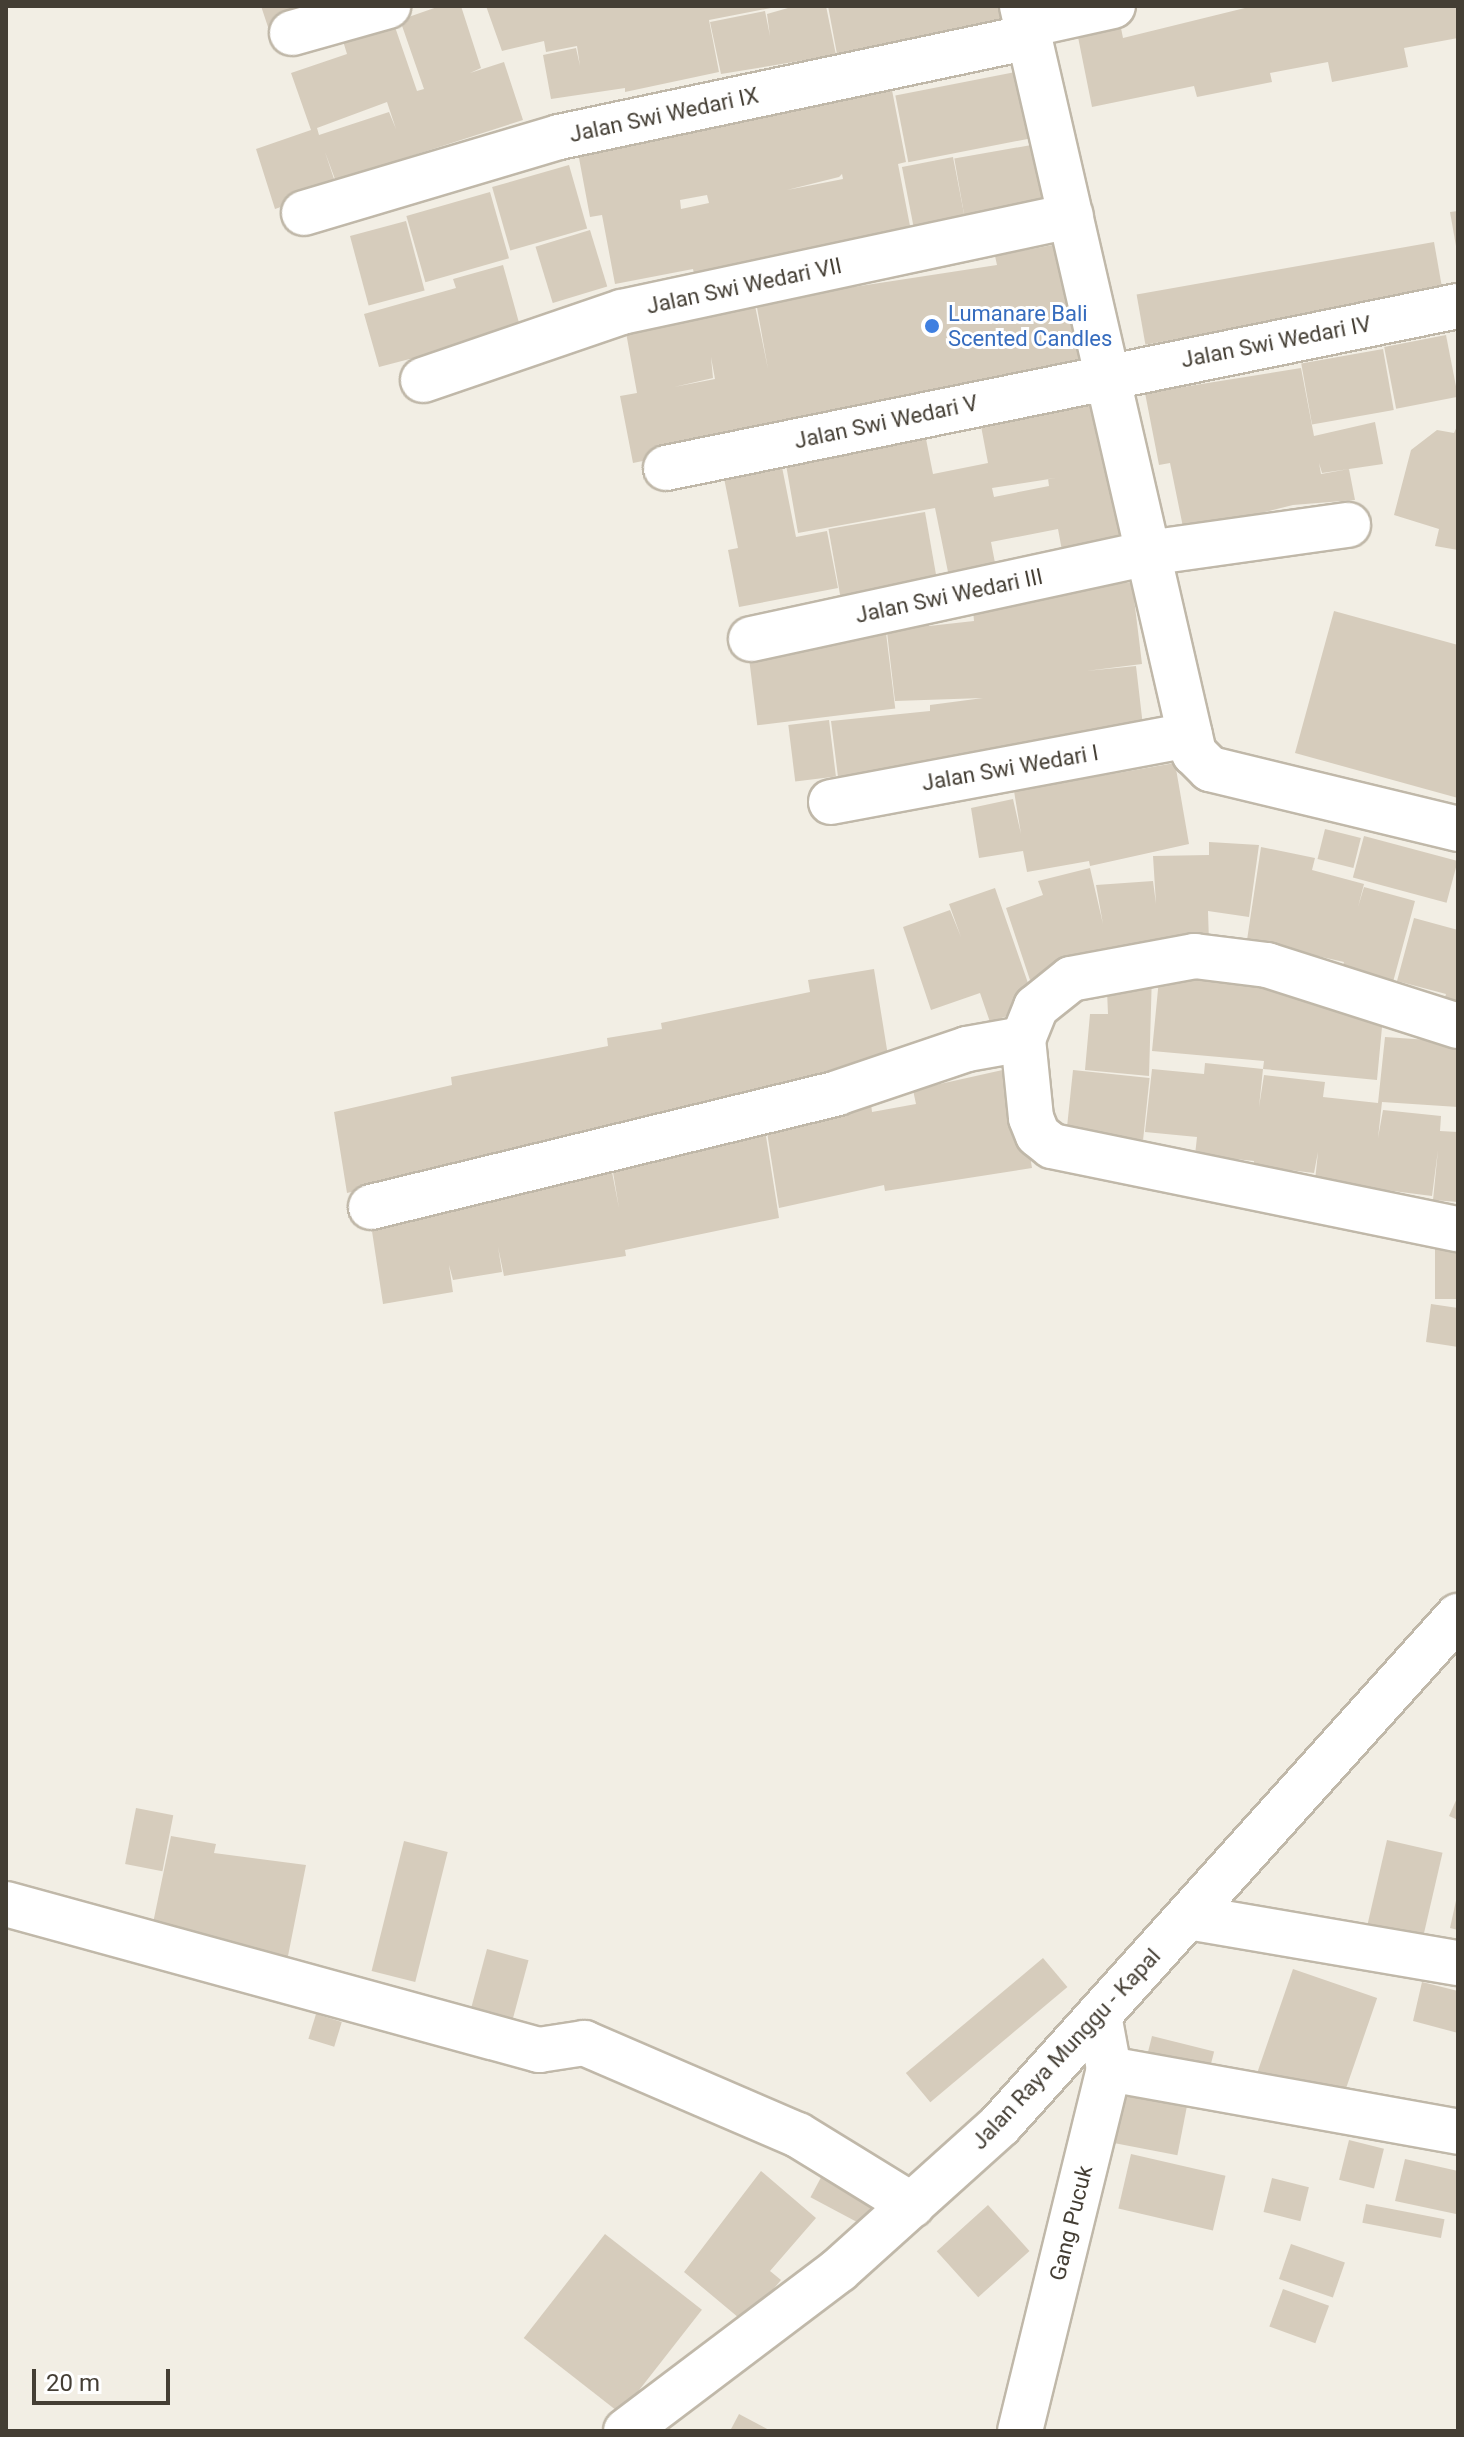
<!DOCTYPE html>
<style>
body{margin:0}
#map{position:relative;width:1464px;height:2437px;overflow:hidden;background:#f2eee4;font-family:Roboto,sans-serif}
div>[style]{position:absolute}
.building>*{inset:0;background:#d6ccbc;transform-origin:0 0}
.roads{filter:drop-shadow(2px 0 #c0b8a9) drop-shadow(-2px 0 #c0b8a9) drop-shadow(0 2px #c0b8a9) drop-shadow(0 -2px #c0b8a9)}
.minor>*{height:44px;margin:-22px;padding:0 22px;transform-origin:22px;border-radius:22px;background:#fff}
.tertiary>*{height:44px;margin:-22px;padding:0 22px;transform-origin:22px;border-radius:22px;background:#fff}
.dots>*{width:22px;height:22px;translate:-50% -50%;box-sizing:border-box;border:4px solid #fff;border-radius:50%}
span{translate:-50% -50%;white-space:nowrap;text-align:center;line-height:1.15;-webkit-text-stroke:6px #fff;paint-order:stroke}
.street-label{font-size:22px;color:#443e34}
.shop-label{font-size:22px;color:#366cbe}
.left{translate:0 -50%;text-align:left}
.frame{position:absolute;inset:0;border:8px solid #443e34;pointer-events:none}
.scale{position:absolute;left:32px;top:2369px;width:138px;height:36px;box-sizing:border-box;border:4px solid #443e34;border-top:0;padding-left:10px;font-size:24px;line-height:28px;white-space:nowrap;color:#443e34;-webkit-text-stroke:6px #fff;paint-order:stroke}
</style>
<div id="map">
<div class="building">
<i style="clip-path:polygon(261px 6px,333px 6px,269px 30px)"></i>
<i style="clip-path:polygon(evenodd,440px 6px,461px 6px,481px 68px,470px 73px,504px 62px,523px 120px,405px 158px,408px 166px,339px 190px,325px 152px,337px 188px,275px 209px,256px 149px,311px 130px,291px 73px,347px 54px,343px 41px,394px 24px,417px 91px,424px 89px,400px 20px,440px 6px,387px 102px,396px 129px,389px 112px,319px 135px,317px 128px,387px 102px)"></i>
<i style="clip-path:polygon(486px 6px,776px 6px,776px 7px,709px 20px,719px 72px,625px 92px,625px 88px,551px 99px,543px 55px,576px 48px,580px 66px,577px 46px,546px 52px,544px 41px,502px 51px)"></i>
<i style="clip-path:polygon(795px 6px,826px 6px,836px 55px,721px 74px,710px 22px,765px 11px,770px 36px,767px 14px)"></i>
<i style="clip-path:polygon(828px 6px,1006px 6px,1009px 25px,837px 54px)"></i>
<i style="clip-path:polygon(1253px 6px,1458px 6px,1458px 38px,1404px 48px,1408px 67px,1332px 82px,1328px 62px,1270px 73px,1272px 82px,1197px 97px,1194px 86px,1092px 107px,1078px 37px,1121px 28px,1123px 38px)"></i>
<i style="left:1021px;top:71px;width:68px;height:128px;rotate:79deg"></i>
<i style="clip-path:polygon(evenodd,891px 85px,906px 162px,898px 164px,911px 231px,694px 274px,693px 269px,615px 284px,602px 215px,590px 217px,576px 142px,891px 85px,842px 174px,843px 179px,787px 190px,839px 177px,842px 174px,891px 85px,707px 195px,709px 203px,681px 209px,680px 200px,707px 195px)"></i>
<i style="left:1037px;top:144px;width:57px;height:84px;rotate:80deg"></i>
<i style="left:953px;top:157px;width:65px;height:52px;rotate:79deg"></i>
<i style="left:569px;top:165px;width:66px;height:80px;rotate:74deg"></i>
<i style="left:490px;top:192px;width:69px;height:87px;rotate:74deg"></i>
<i style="clip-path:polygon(1458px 211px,1458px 246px,1456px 246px,1450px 212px)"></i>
<i style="left:406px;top:221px;width:72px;height:58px;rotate:75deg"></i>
<i style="left:590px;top:230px;width:59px;height:57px;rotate:73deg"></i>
<i style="left:1434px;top:242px;width:51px;height:302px;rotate:80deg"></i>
<i style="clip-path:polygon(evenodd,1058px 244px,1085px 371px,633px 463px,620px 396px,637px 393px,625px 327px,752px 291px,768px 369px,756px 302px,997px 265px,995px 256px,1058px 244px,711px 357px,715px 379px,674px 387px,713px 378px,711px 357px)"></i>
<i style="clip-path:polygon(503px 265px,521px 330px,379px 367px,364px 314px,456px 288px,453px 279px)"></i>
<i style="left:1446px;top:335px;width:63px;height:63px;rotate:79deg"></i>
<i style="left:1383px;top:349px;width:62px;height:83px;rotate:80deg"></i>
<i style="clip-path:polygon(1301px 368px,1314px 436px,1375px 422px,1383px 464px,1322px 473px,1319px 463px,1321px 474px,1349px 469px,1355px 500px,1293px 505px,1184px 532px,1170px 463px,1159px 465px,1145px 393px)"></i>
<i style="clip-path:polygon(evenodd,1094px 402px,1126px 544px,1063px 556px,1058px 529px,991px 542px,996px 568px,949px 577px,935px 508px,798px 533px,785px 459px,925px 434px,933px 474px,988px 463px,981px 426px,1094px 402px,1056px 478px,1048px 479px,1049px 486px,994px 497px,992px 488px,1056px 478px)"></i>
<i style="clip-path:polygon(1458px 424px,1458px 550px,1435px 546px,1439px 529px,1394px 515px,1411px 450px,1437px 430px,1454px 433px)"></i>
<i style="clip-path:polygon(781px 462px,796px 537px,827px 531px,838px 588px,739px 607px,728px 550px,738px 548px,723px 473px)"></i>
<i style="left:925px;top:512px;width:72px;height:98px;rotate:80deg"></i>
<i style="clip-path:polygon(1132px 582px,1142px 664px,1086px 671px,1136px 666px,1143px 726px,839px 785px,831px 721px,930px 711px,930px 705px,983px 698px,895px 701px,885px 615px,927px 610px,929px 626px,974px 621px,973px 610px,1020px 604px,1019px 597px)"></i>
<i style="clip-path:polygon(1334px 611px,1458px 645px,1458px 798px,1295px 753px)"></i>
<i style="left:886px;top:633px;width:76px;height:139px;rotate:83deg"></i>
<i style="left:829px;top:720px;width:57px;height:41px;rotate:83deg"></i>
<i style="clip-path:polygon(1175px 763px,1189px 844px,1090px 866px,1089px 861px,1027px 872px,1023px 851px,979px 858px,971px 808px,1013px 799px,1021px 834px,1014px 791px)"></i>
<i style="left:1325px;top:829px;width:37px;height:31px;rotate:14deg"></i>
<i style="left:1364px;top:836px;width:97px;height:43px;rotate:15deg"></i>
<i style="clip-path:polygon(1209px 842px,1259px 845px,1249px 917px,1208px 911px,1209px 942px,1109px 956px,1107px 949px,1063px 958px,1066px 967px,1030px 980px,1006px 908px,1043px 895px,1038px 881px,1090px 868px,1103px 924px,1096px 885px,1153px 881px,1156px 904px,1153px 856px,1209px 855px)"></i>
<i style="clip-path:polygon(1261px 847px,1315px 858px,1312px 870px,1364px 884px,1358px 907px,1364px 887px,1415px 901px,1393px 982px,1342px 969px,1344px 962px,1247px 940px)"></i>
<i style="clip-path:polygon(995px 888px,1036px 1006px,990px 1022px,980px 993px,931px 1010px,903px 927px,950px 910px,961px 937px,949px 904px)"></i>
<i style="clip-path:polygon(1414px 918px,1458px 930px,1458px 1008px,1443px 1004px,1446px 994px,1397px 981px)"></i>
<i style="clip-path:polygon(874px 969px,889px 1062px,823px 1074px,824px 1085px,347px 1193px,334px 1112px,452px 1085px,451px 1077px,608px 1046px,607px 1038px,662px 1029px,661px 1023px,810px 992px,808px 980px)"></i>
<i style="clip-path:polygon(1160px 969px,1274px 970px,1271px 991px,1384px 1006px,1377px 1080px,1263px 1069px,1264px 1061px,1152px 1051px)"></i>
<i style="clip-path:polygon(1152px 974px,1149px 1076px,1085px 1070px,1090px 1014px,1108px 1014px,1107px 991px)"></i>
<i style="clip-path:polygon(1385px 1037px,1458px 1042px,1458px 1107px,1382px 1102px,1378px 1138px,1383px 1110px,1441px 1116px,1440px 1131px,1458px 1132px,1458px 1202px,1433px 1200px,1438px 1150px,1432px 1196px,1315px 1181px,1318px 1152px,1314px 1173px,1254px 1166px,1254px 1161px,1195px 1155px,1197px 1137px,1145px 1132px,1152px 1069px,1204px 1074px,1205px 1063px,1263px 1069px,1259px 1107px,1264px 1075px,1325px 1082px,1323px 1097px,1378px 1103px)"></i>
<i style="clip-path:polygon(1016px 1067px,1032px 1168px,885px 1191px,884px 1185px,779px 1208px,766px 1126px,871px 1103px,872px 1112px,916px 1104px,913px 1090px)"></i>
<i style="left:1073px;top:1070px;width:77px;height:62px;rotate:6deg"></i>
<i style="clip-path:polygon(765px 1130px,779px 1218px,625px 1250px,626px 1256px,504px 1276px,498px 1247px,502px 1272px,453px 1280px,449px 1265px,453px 1292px,383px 1304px,370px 1218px,611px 1167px,619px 1208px,611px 1160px)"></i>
<i style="left:1458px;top:1249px;width:50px;height:23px;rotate:90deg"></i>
<i style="clip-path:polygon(1431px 1304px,1458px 1308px,1458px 1347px,1426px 1342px)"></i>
<i style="clip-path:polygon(1458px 1796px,1458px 1820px,1449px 1816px)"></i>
<i style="left:136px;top:1808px;width:38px;height:57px;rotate:11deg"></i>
<i style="clip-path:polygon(171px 1836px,216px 1844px,214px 1853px,306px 1865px,287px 1961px,152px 1928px)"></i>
<i style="left:1387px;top:1840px;width:57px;height:102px;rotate:13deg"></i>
<i style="left:404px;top:1841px;width:45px;height:134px;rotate:14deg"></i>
<i style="clip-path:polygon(1457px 1896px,1458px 1896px,1458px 1930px,1450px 1928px)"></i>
<i style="left:487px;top:1949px;width:43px;height:64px;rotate:15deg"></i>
<i style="left:1043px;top:1958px;width:38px;height:179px;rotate:50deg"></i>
<i style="left:1293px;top:1969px;width:89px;height:114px;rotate:19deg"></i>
<i style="clip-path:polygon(1422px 1982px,1458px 1991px,1458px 2033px,1413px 2021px)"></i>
<i style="left:316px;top:2014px;width:27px;height:26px;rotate:17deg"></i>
<i style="left:1152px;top:2036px;width:64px;height:29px;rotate:14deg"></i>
<i style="left:1119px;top:2089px;width:70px;height:54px;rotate:11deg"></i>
<i style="left:1349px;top:2140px;width:36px;height:41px;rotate:14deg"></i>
<i style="left:1131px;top:2154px;width:97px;height:56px;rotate:13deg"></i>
<i style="clip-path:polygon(1405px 2159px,1458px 2171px,1456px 2214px,1395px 2201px)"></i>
<i style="left:825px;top:2170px;width:75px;height:31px;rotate:28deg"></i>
<i style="clip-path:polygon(761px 2171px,816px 2218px,770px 2271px,781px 2280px,745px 2323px,684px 2272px)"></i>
<i style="left:1272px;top:2178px;width:38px;height:35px;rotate:14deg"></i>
<i style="left:1366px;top:2204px;width:80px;height:19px;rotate:11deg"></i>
<i style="left:988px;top:2205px;width:62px;height:69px;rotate:48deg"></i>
<i style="left:605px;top:2234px;width:123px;height:132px;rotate:38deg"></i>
<i style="left:1291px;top:2244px;width:57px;height:37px;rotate:19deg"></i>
<i style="left:1283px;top:2289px;width:49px;height:40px;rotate:20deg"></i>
<i style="clip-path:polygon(739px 2414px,771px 2431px,730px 2431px)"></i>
</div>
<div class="roads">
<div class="minor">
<i style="left:1022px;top:6px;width:767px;rotate:77.03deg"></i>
<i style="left:1194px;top:753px;width:23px;rotate:45deg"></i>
<i style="left:1210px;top:769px;width:255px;rotate:13.6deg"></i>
<i style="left:1027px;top:25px;width:88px;rotate:-12.5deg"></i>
<i style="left:292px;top:33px;width:100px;rotate:-15.7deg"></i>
<i style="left:304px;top:213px;width:266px;rotate:-16.6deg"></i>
<i style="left:559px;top:137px;width:481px;rotate:-12deg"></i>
<i style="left:423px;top:380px;width:210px;rotate:-18.9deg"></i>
<i style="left:622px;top:312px;width:459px;rotate:-12.1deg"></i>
<i style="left:666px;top:468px;width:808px;rotate:-11.56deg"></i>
<i style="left:751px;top:639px;width:406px;rotate:-12.2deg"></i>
<i style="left:1148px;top:553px;width:202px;rotate:-8deg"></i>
<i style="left:831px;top:802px;width:365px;rotate:-10.6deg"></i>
<i style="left:1458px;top:1026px;width:201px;rotate:-162.3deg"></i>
<i style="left:1267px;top:965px;width:73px;rotate:-172.9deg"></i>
<i style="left:1195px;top:956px;width:126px;rotate:169.5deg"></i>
<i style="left:1071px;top:979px;width:45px;rotate:141.3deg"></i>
<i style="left:1036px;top:1007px;width:35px;rotate:112deg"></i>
<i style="left:1023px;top:1039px;width:79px;rotate:84.2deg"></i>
<i style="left:1031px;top:1118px;width:18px;rotate:68deg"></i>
<i style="left:1038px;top:1135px;width:18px;rotate:38deg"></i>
<i style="left:1052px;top:1146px;width:414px;rotate:11.6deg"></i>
<i style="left:371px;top:1207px;width:480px;rotate:-13.7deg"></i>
<i style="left:837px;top:1093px;width:137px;rotate:-18.7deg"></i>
<i style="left:967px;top:1049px;width:57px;rotate:-10.1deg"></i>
<i style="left:6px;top:1904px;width:553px;rotate:15.32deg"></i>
<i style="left:539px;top:2050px;width:46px;rotate:-8.8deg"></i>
<i style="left:584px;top:2043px;width:233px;rotate:23.3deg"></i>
<i style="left:798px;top:2135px;width:134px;rotate:31.6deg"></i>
<i style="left:1188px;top:1917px;width:274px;rotate:9.7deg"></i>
<i style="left:1109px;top:2069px;width:355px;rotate:10.2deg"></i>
<i style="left:1020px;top:2431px;width:373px;rotate:-76.2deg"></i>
<i style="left:1109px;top:2069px;width:55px;rotate:-100.5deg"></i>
</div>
<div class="tertiary">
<i style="left:626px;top:2431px;width:267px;rotate:-37.1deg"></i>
<i style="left:839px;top:2270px;width:217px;rotate:-42deg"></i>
<i style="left:1000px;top:2125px;width:685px;rotate:-48.02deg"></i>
</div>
</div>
<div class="dots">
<i style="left:932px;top:326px;background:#3f7fe0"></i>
</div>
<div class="street-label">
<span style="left:664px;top:115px;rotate:-12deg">Jalan Swi Wedari IX</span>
<span style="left:744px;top:286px;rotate:-12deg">Jalan Swi Wedari VII</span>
<span style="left:1276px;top:342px;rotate:-11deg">Jalan Swi Wedari IV</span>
<span style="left:886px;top:422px;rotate:-12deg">Jalan Swi Wedari V</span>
<span style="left:949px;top:596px;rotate:-12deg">Jalan Swi Wedari III</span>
<span style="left:1010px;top:768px;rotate:-10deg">Jalan Swi Wedari I</span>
<span style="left:1066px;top:2049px;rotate:-47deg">Jalan Raya Munggu - Kapal</span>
<span style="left:1071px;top:2223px;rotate:-76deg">Gang Pucuk</span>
</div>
<div class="shop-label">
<span class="left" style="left:948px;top:326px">Lumanare Bali<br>Scented Candles</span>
</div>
<div class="frame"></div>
<div class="scale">20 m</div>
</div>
